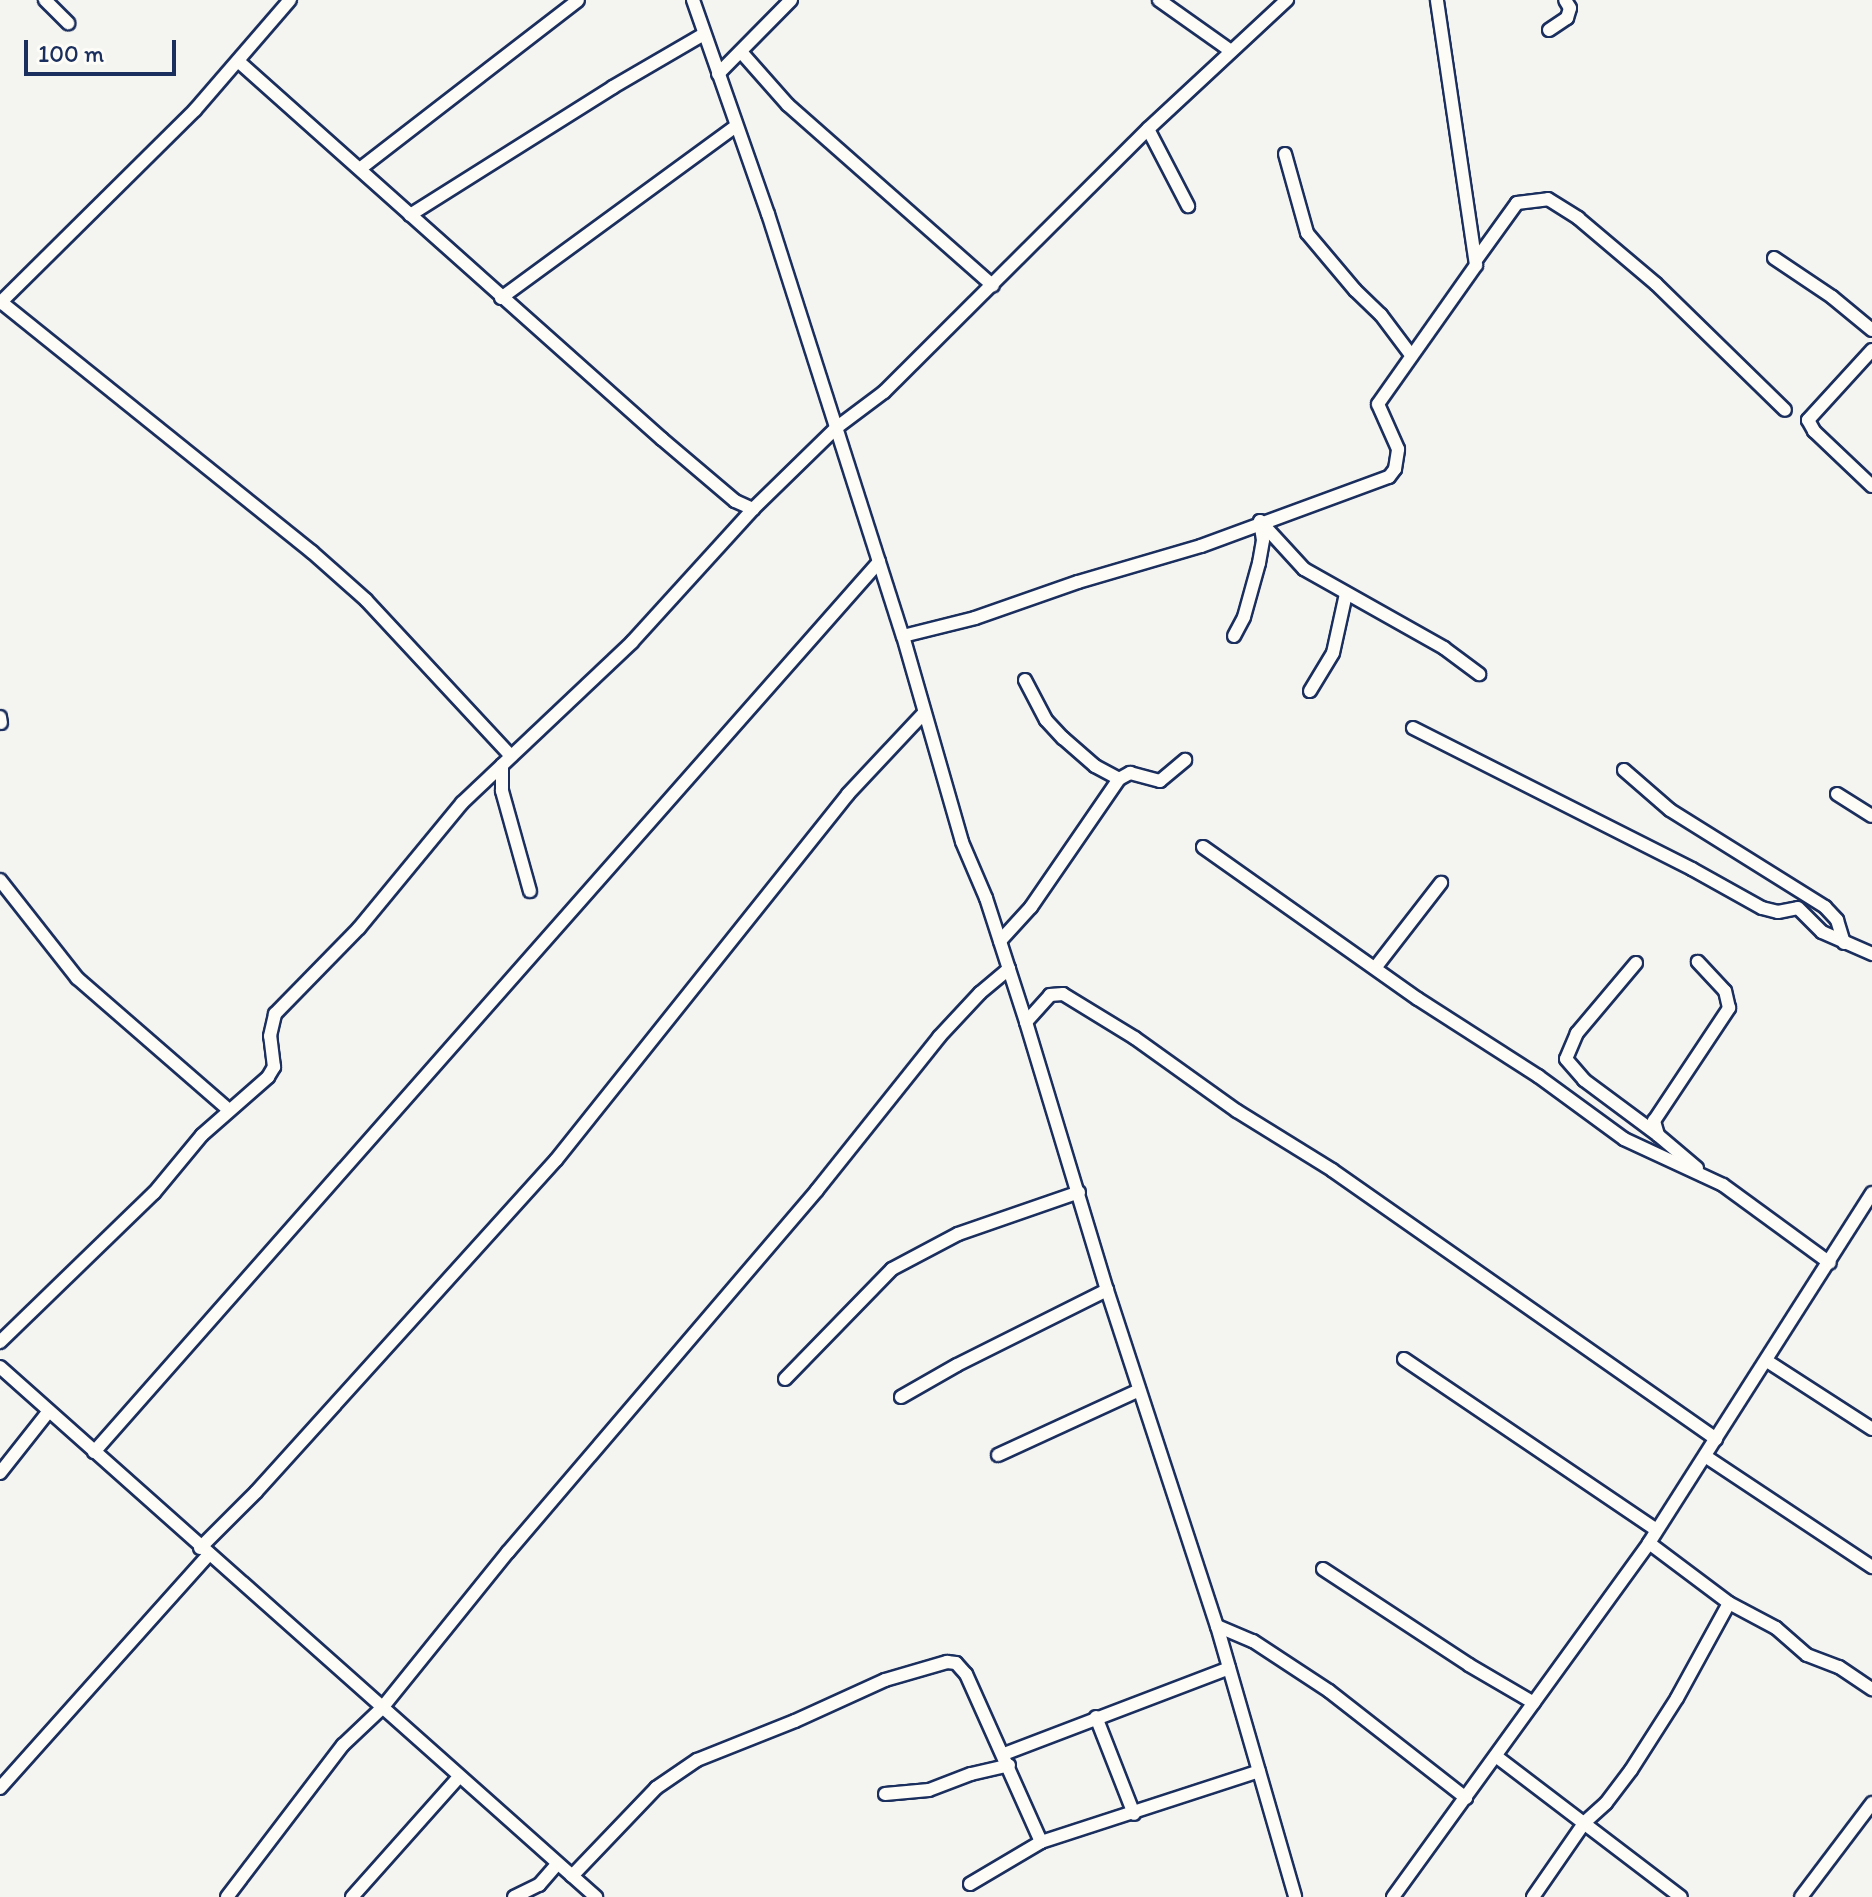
<!DOCTYPE html>
<style>
body{margin:0}
#map{position:relative;width:1872px;height:1897px;overflow:hidden;background:#f4f4f1;font-family:Itim,sans-serif}
div>[style]{position:absolute}
.roads{filter:drop-shadow(2px 0 #1b2f5e) drop-shadow(-2px 0 #1b2f5e) drop-shadow(0 2px #1b2f5e) drop-shadow(0 -2px #1b2f5e)}
.street>*{height:12px;margin:-6px;padding:0 6px;transform-origin:6px;border-radius:6px;background:#fdfcf7}
span{translate:-50% -50%;white-space:nowrap;text-align:center;line-height:1.15;-webkit-text-stroke:7px #fdfcf7;paint-order:stroke}
.scale{position:absolute;left:24px;top:40px;width:152px;height:36px;box-sizing:border-box;border:4px solid #1b2f5e;border-top:0;padding-left:10px;font-size:24px;line-height:28px;white-space:nowrap;color:#1b2f5e;-webkit-text-stroke:6px #fdfcf7;paint-order:stroke}
</style>
<div id="map">
<div class="roads">
<div class="street">
<i style="left:45px;top:0;width:33px;rotate:45deg"></i>
<i style="left:693px;top:0;width:227px;rotate:70.7deg"></i>
<i style="left:768px;top:214px;width:443px;rotate:72.3deg"></i>
<i style="left:903px;top:636px;width:214px;rotate:74deg"></i>
<i style="left:962px;top:842px;width:61px;rotate:66.8deg"></i>
<i style="left:986px;top:898px;width:130px;rotate:72.1deg"></i>
<i style="left:1026px;top:1022px;width:280px;rotate:73.2deg"></i>
<i style="left:1107px;top:1290px;width:354px;rotate:71.9deg"></i>
<i style="left:1217px;top:1626px;width:282px;rotate:73.9deg"></i>
<i style="left:1159px;top:0;width:88px;rotate:35.3deg"></i>
<i style="left:1549px;top:30px;width:22px;rotate:-34deg"></i>
<i style="left:1567px;top:18px;width:10px;rotate:-73deg"></i>
<i style="left:1570px;top:8px;width:9px;rotate:-122deg"></i>
<i style="left:742px;top:53px;width:69px;rotate:48.5deg"></i>
<i style="left:788px;top:105px;width:273px;rotate:41.4deg"></i>
<i style="left:238px;top:61px;width:568px;rotate:41.72deg"></i>
<i style="left:662px;top:439px;width:96px;rotate:40.3deg"></i>
<i style="left:735px;top:501px;width:20px;rotate:24deg"></i>
<i style="left:753px;top:509px;width:116px;rotate:-44.3deg"></i>
<i style="left:836px;top:428px;width:60px;rotate:-36.9deg"></i>
<i style="left:884px;top:392px;width:373px;rotate:-44.9deg"></i>
<i style="left:1148px;top:129px;width:190px;rotate:-42.9deg"></i>
<i style="left:718px;top:74px;width:104px;rotate:-45.4deg"></i>
<i style="left:1148px;top:129px;width:87px;rotate:62.5deg"></i>
<i style="left:1285px;top:154px;width:82px;rotate:74.4deg"></i>
<i style="left:1307px;top:233px;width:75px;rotate:49.9deg"></i>
<i style="left:1355px;top:290px;width:36px;rotate:44deg"></i>
<i style="left:1381px;top:315px;width:50px;rotate:53.1deg"></i>
<i style="left:361px;top:168px;width:274px;rotate:-37.7deg"></i>
<i style="left:410px;top:215px;width:240px;rotate:-32.2deg"></i>
<i style="left:613px;top:87px;width:105px;rotate:-30.2deg"></i>
<i style="left:1774px;top:258px;width:70px;rotate:33.9deg"></i>
<i style="left:1832px;top:297px;width:52px;rotate:39.5deg"></i>
<i style="left:1476px;top:260px;width:70px;rotate:-54.3deg"></i>
<i style="left:1517px;top:203px;width:31px;rotate:-7deg"></i>
<i style="left:1548px;top:199px;width:36px;rotate:32deg"></i>
<i style="left:1578px;top:218px;width:102px;rotate:40.2deg"></i>
<i style="left:1656px;top:284px;width:180px;rotate:44.3deg"></i>
<i style="left:501px;top:298px;width:290px;rotate:-36.2deg"></i>
<i style="left:1px;top:302px;width:399px;rotate:38.8deg"></i>
<i style="left:312px;top:552px;width:72px;rotate:41.6deg"></i>
<i style="left:366px;top:600px;width:213px;rotate:47.1deg"></i>
<i style="left:0;top:303px;width:274px;rotate:-44.7deg"></i>
<i style="left:195px;top:110px;width:145px;rotate:-49.2deg"></i>
<i style="left:1872px;top:350px;width:95px;rotate:132.4deg"></i>
<i style="left:1808px;top:420px;width:13px;rotate:61deg"></i>
<i style="left:1814px;top:431px;width:80px;rotate:43.5deg"></i>
<i style="left:903px;top:636px;width:74px;rotate:-14deg"></i>
<i style="left:975px;top:618px;width:109px;rotate:-19.3deg"></i>
<i style="left:1078px;top:582px;width:128px;rotate:-16.3deg"></i>
<i style="left:1201px;top:546px;width:200px;rotate:-20.2deg"></i>
<i style="left:1389px;top:477px;width:10px;rotate:-53deg"></i>
<i style="left:1395px;top:469px;width:20px;rotate:-81deg"></i>
<i style="left:1398px;top:449px;width:49px;rotate:-114deg"></i>
<i style="left:1378px;top:404px;width:170px;rotate:-54.8deg"></i>
<i style="left:1476px;top:265px;width:268px;rotate:-98.4deg"></i>
<i style="left:1234px;top:636px;width:21px;rotate:-62deg"></i>
<i style="left:1244px;top:617px;width:56px;rotate:-74.5deg"></i>
<i style="left:1259px;top:563px;width:23px;rotate:-80deg"></i>
<i style="left:1263px;top:540px;width:19px;rotate:-99deg"></i>
<i style="left:1260px;top:521px;width:65px;rotate:47.5deg"></i>
<i style="left:1304px;top:569px;width:161px;rotate:29.4deg"></i>
<i style="left:1444px;top:648px;width:44px;rotate:36.6deg"></i>
<i style="left:1025px;top:680px;width:45px;rotate:62.3deg"></i>
<i style="left:1046px;top:720px;width:25px;rotate:47deg"></i>
<i style="left:1063px;top:738px;width:43px;rotate:41.2deg"></i>
<i style="left:1095px;top:766px;width:27px;rotate:28deg"></i>
<i style="left:1310px;top:691px;width:44px;rotate:-58.8deg"></i>
<i style="left:1333px;top:653px;width:60px;rotate:-77.6deg"></i>
<i style="left:0;top:717px;width:6px;rotate:81deg"></i>
<i style="left:1413px;top:728px;width:313px;rotate:26.8deg"></i>
<i style="left:1692px;top:869px;width:80px;rotate:29.1deg"></i>
<i style="left:1762px;top:908px;width:16px;rotate:14deg"></i>
<i style="left:1778px;top:912px;width:20px;rotate:-11deg"></i>
<i style="left:1798px;top:908px;width:34px;rotate:45deg"></i>
<i style="left:1822px;top:932px;width:55px;rotate:23.7deg"></i>
<i style="left:502px;top:765px;width:26px;rotate:90deg"></i>
<i style="left:502px;top:791px;width:104px;rotate:74.4deg"></i>
<i style="left:1624px;top:770px;width:61px;rotate:41deg"></i>
<i style="left:1670px;top:810px;width:183px;rotate:32deg"></i>
<i style="left:1825px;top:907px;width:18px;rotate:47deg"></i>
<i style="left:1837px;top:920px;width:24px;rotate:73deg"></i>
<i style="left:1837px;top:794px;width:41px;rotate:32.2deg"></i>
<i style="left:1203px;top:847px;width:263px;rotate:35.3deg"></i>
<i style="left:1418px;top:999px;width:143px;rotate:32.7deg"></i>
<i style="left:1538px;top:1076px;width:107px;rotate:36.2deg"></i>
<i style="left:1624px;top:1139px;width:109px;rotate:24.9deg"></i>
<i style="left:1723px;top:1185px;width:132px;rotate:36.1deg"></i>
<i style="left:0;top:880px;width:125px;rotate:51.8deg"></i>
<i style="left:77px;top:978px;width:201px;rotate:41deg"></i>
<i style="left:1000px;top:941px;width:46px;rotate:-47.6deg"></i>
<i style="left:1031px;top:907px;width:155px;rotate:-55.5deg"></i>
<i style="left:1119px;top:779px;width:13px;rotate:-29deg"></i>
<i style="left:1130px;top:773px;width:31px;rotate:15deg"></i>
<i style="left:1160px;top:781px;width:33px;rotate:-40deg"></i>
<i style="left:1636px;top:963px;width:92px;rotate:130.1deg"></i>
<i style="left:1577px;top:1033px;width:28px;rotate:113deg"></i>
<i style="left:1566px;top:1059px;width:28px;rotate:49deg"></i>
<i style="left:1584px;top:1080px;width:92px;rotate:36.6deg"></i>
<i style="left:1375px;top:968px;width:108px;rotate:-52.2deg"></i>
<i style="left:1026px;top:1022px;width:36px;rotate:-48deg"></i>
<i style="left:1050px;top:995px;width:13px;rotate:-4deg"></i>
<i style="left:1063px;top:994px;width:84px;rotate:31.4deg"></i>
<i style="left:1135px;top:1038px;width:125px;rotate:35.6deg"></i>
<i style="left:1237px;top:1111px;width:112px;rotate:31.8deg"></i>
<i style="left:1332px;top:1170px;width:469px;rotate:35deg"></i>
<i style="left:1697px;top:1168px;width:51px;rotate:-139.8deg"></i>
<i style="left:1658px;top:1135px;width:15px;rotate:-106deg"></i>
<i style="left:1654px;top:1121px;width:136px;rotate:-56.4deg"></i>
<i style="left:1729px;top:1008px;width:17px;rotate:-103deg"></i>
<i style="left:1725px;top:991px;width:40px;rotate:-133deg"></i>
<i style="left:0;top:1342px;width:214px;rotate:-44.1deg"></i>
<i style="left:154px;top:1193px;width:75px;rotate:-50.4deg"></i>
<i style="left:202px;top:1135px;width:88px;rotate:-41.3deg"></i>
<i style="left:268px;top:1077px;width:12px;rotate:-59deg"></i>
<i style="left:274px;top:1067px;width:31px;rotate:-97deg"></i>
<i style="left:270px;top:1036px;width:23px;rotate:-77deg"></i>
<i style="left:275px;top:1014px;width:120px;rotate:-45.7deg"></i>
<i style="left:359px;top:928px;width:162px;rotate:-50.5deg"></i>
<i style="left:462px;top:803px;width:234px;rotate:-43.4deg"></i>
<i style="left:632px;top:642px;width:180px;rotate:-47.7deg"></i>
<i style="left:1404px;top:1359px;width:305px;rotate:34.1deg"></i>
<i style="left:1767px;top:1361px;width:125px;rotate:32.9deg"></i>
<i style="left:0;top:1367px;width:798px;rotate:41.65deg"></i>
<i style="left:785px;top:1379px;width:153px;rotate:-45.8deg"></i>
<i style="left:892px;top:1269px;width:75px;rotate:-27.9deg"></i>
<i style="left:958px;top:1234px;width:128px;rotate:-19.1deg"></i>
<i style="left:901px;top:1397px;width:64px;rotate:-29.7deg"></i>
<i style="left:957px;top:1365px;width:168px;rotate:-26.6deg"></i>
<i style="left:94px;top:1452px;width:1187px;rotate:-48.59deg"></i>
<i style="left:998px;top:1455px;width:155px;rotate:-24.7deg"></i>
<i style="left:1705px;top:1456px;width:201px;rotate:33.6deg"></i>
<i style="left:0;top:1473px;width:79px;rotate:-51.7deg"></i>
<i style="left:200px;top:1548px;width:79px;rotate:-45deg"></i>
<i style="left:256px;top:1492px;width:447px;rotate:-47.9deg"></i>
<i style="left:556px;top:1160px;width:468px;rotate:-51.4deg"></i>
<i style="left:848px;top:794px;width:111px;rotate:-46.8deg"></i>
<i style="left:1323px;top:1569px;width:175px;rotate:33.3deg"></i>
<i style="left:1469px;top:1665px;width:75px;rotate:30.3deg"></i>
<i style="left:1729px;top:1603px;width:53px;rotate:28deg"></i>
<i style="left:1776px;top:1628px;width:41px;rotate:41.1deg"></i>
<i style="left:1807px;top:1655px;width:34px;rotate:21deg"></i>
<i style="left:1839px;top:1667px;width:40px;rotate:34deg"></i>
<i style="left:1217px;top:1626px;width:39px;rotate:23deg"></i>
<i style="left:1253px;top:1641px;width:91px;rotate:33.3deg"></i>
<i style="left:1329px;top:1691px;width:174px;rotate:38deg"></i>
<i style="left:1096px;top:1717px;width:104px;rotate:68.6deg"></i>
<i style="left:1004px;top:1754px;width:241px;rotate:-20.9deg"></i>
<i style="left:1497px;top:1757px;width:231px;rotate:37.3deg"></i>
<i style="left:0;top:1788px;width:312px;rotate:-48.2deg"></i>
<i style="left:885px;top:1794px;width:44px;rotate:-5.2deg"></i>
<i style="left:929px;top:1790px;width:45px;rotate:-20.9deg"></i>
<i style="left:971px;top:1774px;width:39px;rotate:-13deg"></i>
<i style="left:572px;top:1876px;width:122px;rotate:-46.3deg"></i>
<i style="left:656px;top:1788px;width:50px;rotate:-34.3deg"></i>
<i style="left:697px;top:1760px;width:105px;rotate:-21.7deg"></i>
<i style="left:795px;top:1721px;width:99px;rotate:-24.5deg"></i>
<i style="left:885px;top:1680px;width:65px;rotate:-16.2deg"></i>
<i style="left:947px;top:1662px;width:9px;rotate:6deg"></i>
<i style="left:956px;top:1663px;width:15px;rotate:48deg"></i>
<i style="left:966px;top:1674px;width:184px;rotate:65.9deg"></i>
<i style="left:970px;top:1884px;width:82px;rotate:-30.6deg"></i>
<i style="left:1041px;top:1842px;width:229px;rotate:-18deg"></i>
<i style="left:227px;top:1897px;width:191px;rotate:-52.7deg"></i>
<i style="left:343px;top:1745px;width:54px;rotate:-43.5deg"></i>
<i style="left:382px;top:1708px;width:201px;rotate:-51.1deg"></i>
<i style="left:508px;top:1552px;width:476px;rotate:-49.5deg"></i>
<i style="left:817px;top:1190px;width:196px;rotate:-51.4deg"></i>
<i style="left:939px;top:1037px;width:60px;rotate:-47deg"></i>
<i style="left:980px;top:993px;width:38px;rotate:-40deg"></i>
<i style="left:352px;top:1897px;width:161px;rotate:-48.3deg"></i>
<i style="left:514px;top:1897px;width:28px;rotate:-26deg"></i>
<i style="left:539px;top:1885px;width:28px;rotate:-49deg"></i>
<i style="left:1393px;top:1897px;width:437px;rotate:-54.1deg"></i>
<i style="left:1649px;top:1543px;width:415px;rotate:-57.5deg"></i>
<i style="left:1533px;top:1897px;width:91px;rotate:-55.3deg"></i>
<i style="left:1585px;top:1822px;width:28px;rotate:-42deg"></i>
<i style="left:1606px;top:1803px;width:41px;rotate:-52.9deg"></i>
<i style="left:1631px;top:1770px;width:85px;rotate:-57.4deg"></i>
<i style="left:1677px;top:1698px;width:108px;rotate:-61.3deg"></i>
<i style="left:1729px;top:1603px;width:100px;rotate:-143.1deg"></i>
<i style="left:1801px;top:1897px;width:118px;rotate:-52.9deg"></i>
</div>
</div>
<div class="scale">100 m</div>
</div>
